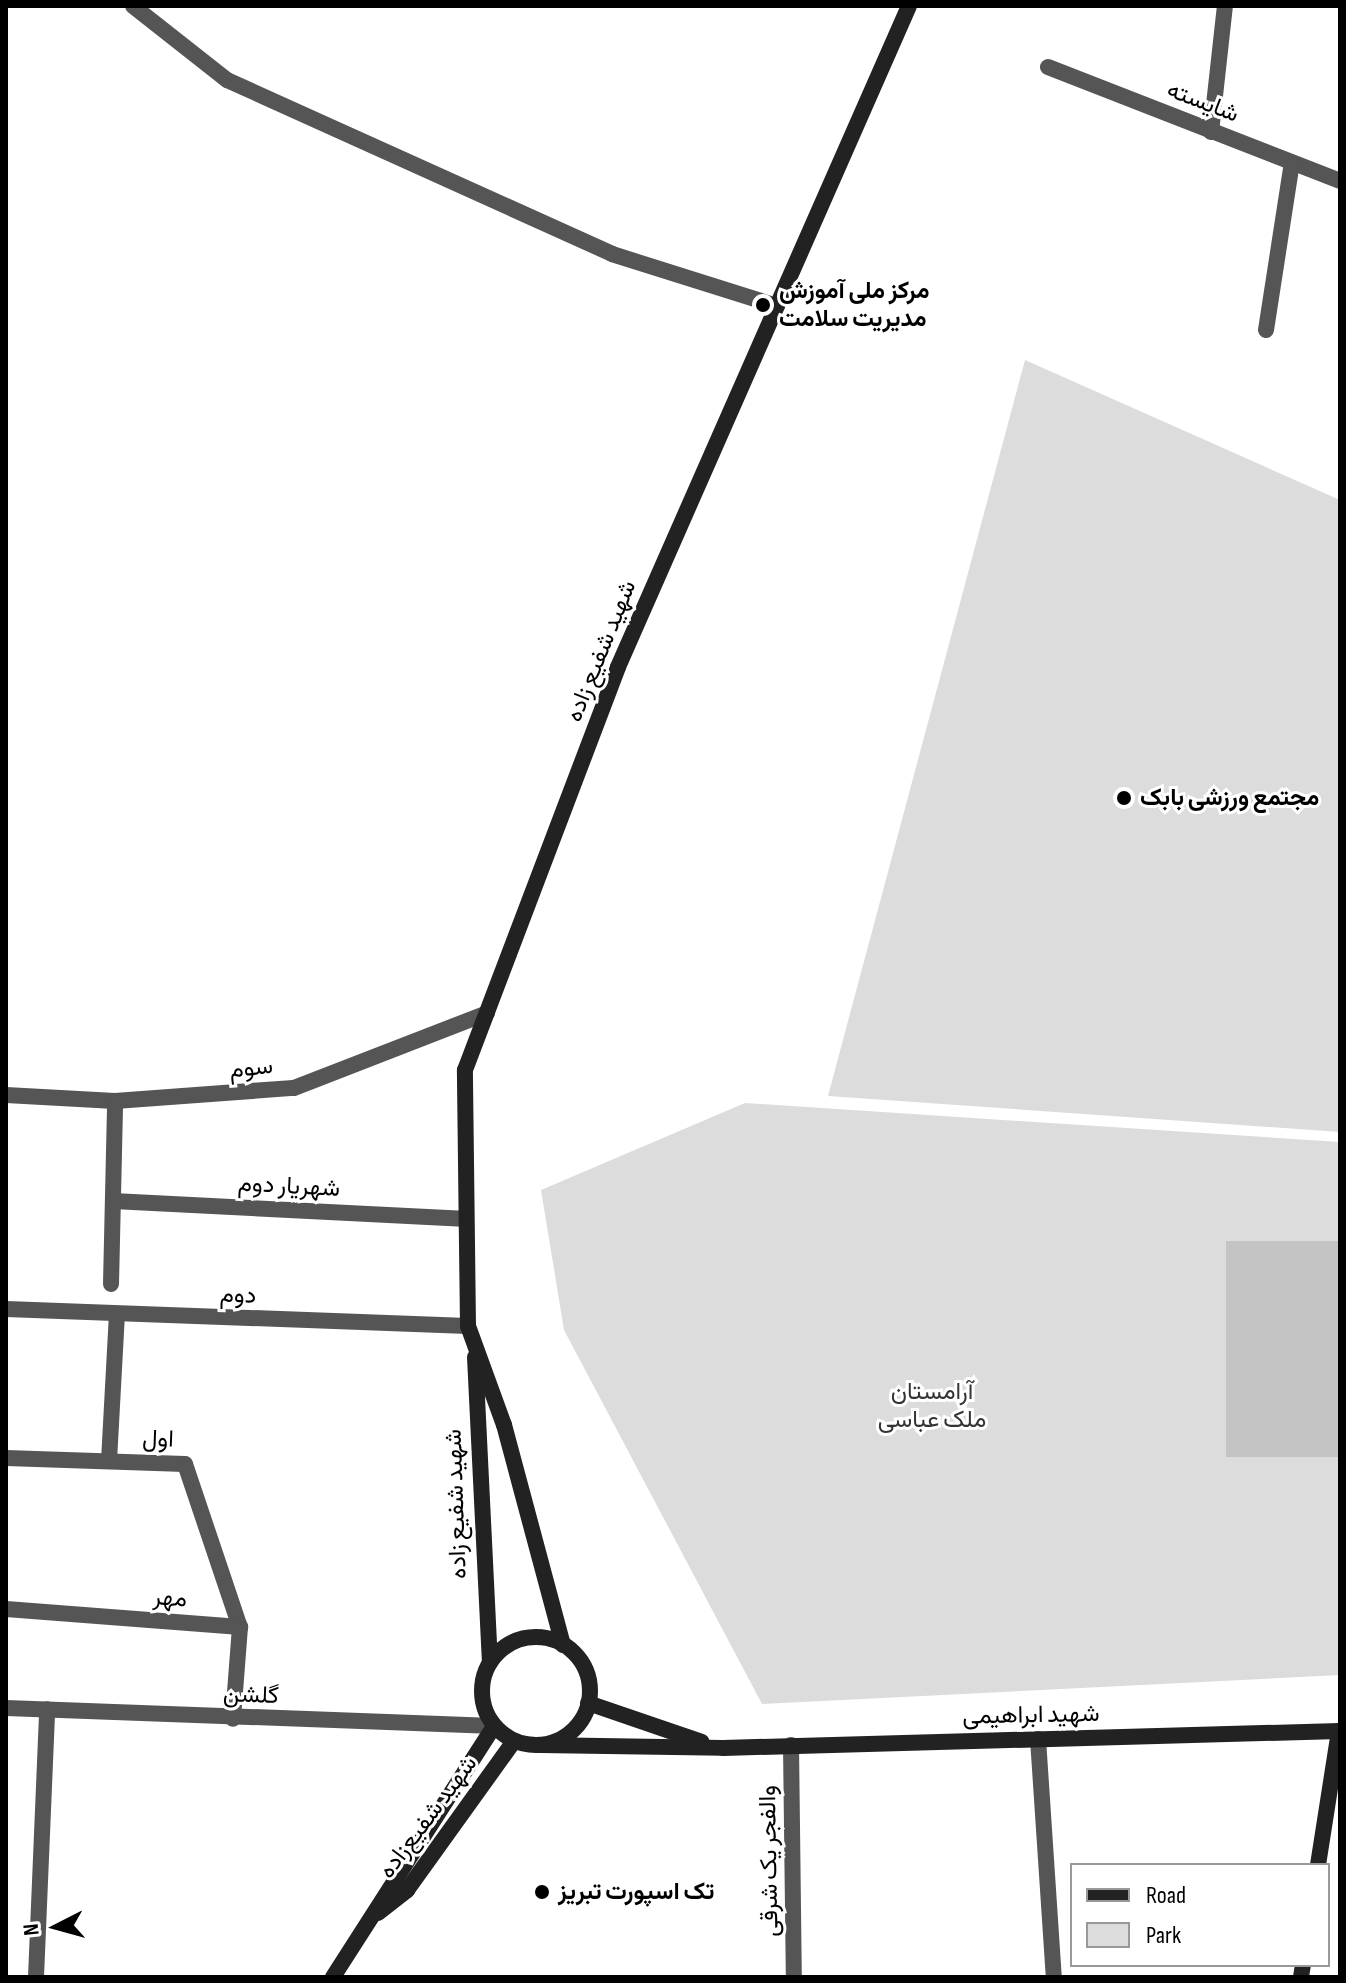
<!DOCTYPE html>
<meta charset="utf-8">
<style>
body{margin:0}
#map{position:relative;width:1346px;height:1983px;overflow:hidden;background:#fff;font-family:"Sofia Sans Condensed",Vazirmatn,sans-serif}
div>[style]{position:absolute}
.green>*{inset:0;background:#dcdcdc}
.building>*{inset:0;background:#c4c4c4;transform-origin:0 0}
.lane>*{height:16px;margin:-8px;padding:0 8px;transform-origin:8px;border-radius:8px;background:#555}
.street>*{height:16px;margin:-8px;padding:0 8px;transform-origin:8px;border-radius:8px;background:#555}
.secondary>*{height:16px;margin:-8px;padding:0 8px;transform-origin:8px;border-radius:8px;background:#222}
.secondary>.ring{margin:-8px;padding:0;box-sizing:content-box;background:none;border:16px solid #222;border-radius:50%}
.dots>*{width:22px;height:22px;translate:-50% -50%;box-sizing:border-box;border:4px solid #fff;border-radius:50%}
span{translate:-50% -50%;white-space:nowrap;text-align:center;line-height:1.15;-webkit-text-stroke:6px #fff;paint-order:stroke}
.street-label{font-size:24px;color:#000}
.poi-label{font-size:24px;color:#000;font-weight:700}
.left{translate:0 -50%;text-align:left}
.park-label{font-size:24px;color:#333}
.frame{position:absolute;inset:0;border:8px solid #000;pointer-events:none}
.legend{position:absolute;left:1070px;top:1863px;width:260px;height:104px;box-sizing:border-box;background:#fff;border:2px solid #999;margin:0;padding:10px 14px;list-style:none;font-size:24px;color:#000}
.legend li{display:flex;align-items:center;gap:16px;height:40px}
.legend b{width:40px;border:2px solid #999}
.north{position:absolute;left:16px;top:1887px;width:80px;height:80px;-webkit-text-stroke:6px #fff;paint-order:stroke;rotate:264deg;font-size:22px;font-weight:700;line-height:32px;text-align:center;color:#000}
.north::after{content:'';display:block;margin:auto;width:28px;height:36px;background:#000;clip-path:polygon(50% 0,100% 100%,50% 72%,0 100%)}
</style>
<div id="map">
<div class="green">
<i style="clip-path:polygon(1025px 360px,1340px 500px,1340px 1132px,828px 1096px)"></i>
<i style="clip-path:polygon(745px 1103px,1340px 1142px,1340px 1675px,762px 1704px,564px 1330px,541px 1190px)"></i>
</div>
<div class="building">
<i style="left:1340px;top:1241px;width:216px;height:114px;rotate:90deg"></i>
</div>
<div class="lane">
<i style="left:133px;top:6px;width:120px;rotate:38.2deg"></i>
<i style="left:227px;top:80px;width:422px;rotate:24.3deg"></i>
<i style="left:612px;top:254px;width:173px;rotate:17.5deg"></i>
<i style="left:6px;top:1095px;width:109px;rotate:3.2deg"></i>
<i style="left:115px;top:1101px;width:179px;rotate:-4.2deg"></i>
<i style="left:294px;top:1088px;width:207px;rotate:-21.2deg"></i>
<i style="left:113px;top:1201px;width:350px;rotate:2.9deg"></i>
</div>
<div class="street">
<i style="left:1048px;top:67px;width:313px;rotate:21.3deg"></i>
<i style="left:1211px;top:132px;width:127px;rotate:-83.7deg"></i>
<i style="left:1266px;top:330px;width:169px;rotate:-81.2deg"></i>
<i style="left:111px;top:1284px;width:183px;rotate:-88.7deg"></i>
<i style="left:6px;top:1309px;width:462px;rotate:2.1deg"></i>
<i style="left:6px;top:1458px;width:179px;rotate:1.9deg"></i>
<i style="left:185px;top:1464px;width:172px;rotate:71.4deg"></i>
<i style="left:109px;top:1461px;width:146px;rotate:-86.9deg"></i>
<i style="left:6px;top:1609px;width:235px;rotate:4.4deg"></i>
<i style="left:240px;top:1627px;width:92px;rotate:94.4deg"></i>
<i style="left:6px;top:1708px;width:488px;rotate:2.1deg"></i>
<i style="left:1038px;top:1739px;width:239px;rotate:86.2deg"></i>
<i style="left:791px;top:1745px;width:232px;rotate:89.3deg"></i>
<i style="left:36px;top:1977px;width:268px;rotate:-87.6deg"></i>
</div>
<div class="secondary">
<i style="left:475px;top:1357px;width:306px;rotate:87.2deg"></i>
<i class="ring" style="left:482px;top:1637px;width:92px;height:92px"></i>
<i style="left:563px;top:1645px;width:228px;rotate:-105deg"></i>
<i style="left:504px;top:1425px;width:105px;rotate:-110deg"></i>
<i style="left:468px;top:1326px;width:256px;rotate:-90.7deg"></i>
<i style="left:465px;top:1070px;width:431px;rotate:-69.2deg"></i>
<i style="left:618px;top:667px;width:722px;rotate:-66.24deg"></i>
<i style="left:588px;top:1703px;width:120px;rotate:18.9deg"></i>
<i style="left:540px;top:1745px;width:183px;rotate:0.9deg"></i>
<i style="left:723px;top:1748px;width:617px;rotate:-1.58deg"></i>
<i style="left:1318px;top:1865px;width:136px;rotate:-81.1deg"></i>
<i style="left:378px;top:1913px;width:37px;rotate:-38deg"></i>
<i style="left:407px;top:1890px;width:183px;rotate:-54.3deg"></i>
<i style="left:333px;top:1977px;width:298px;rotate:-57.3deg"></i>
<i style="left:1301px;top:1977px;width:12px;rotate:-81deg"></i>
</div>
<div class="dots">
<i style="left:763px;top:305px;background:#000"></i>
<i style="left:1124px;top:798px;background:#000"></i>
<i style="left:542px;top:1892px;background:#000"></i>
</div>
<div class="street-label">
<span style="left:1203px;top:102px;rotate:21deg">شایسته</span>
<span style="left:601px;top:651px;rotate:-68deg">شهید شفیع زاده</span>
<span style="left:251px;top:1068px;rotate:-6deg">سوم</span>
<span style="left:289px;top:1186px;rotate:3deg">شهریار دوم</span>
<span style="left:238px;top:1295px;rotate:2deg">دوم</span>
<span style="left:158px;top:1439px;rotate:2deg">اول</span>
<span style="left:456px;top:1504px;rotate:-92deg">شهید شفیع زاده</span>
<span style="left:170px;top:1598px;rotate:4deg">مهر</span>
<span style="left:251px;top:1695px;rotate:2deg">گلشن</span>
<span style="left:1031px;top:1715px;rotate:-1deg">شهید ابراهیمی</span>
<span style="left:428px;top:1817px;rotate:-53deg">شهید شفیع‌زاده</span>
<span style="left:769px;top:1861px;rotate:-91deg">والفجر یک شرقی</span>
</div>
<div class="poi-label">
<span class="left" style="left:779px;top:305px">مركز ملى آموزش<br>مديريت سلامت</span>
<span class="left" style="left:1140px;top:798px">مجتمع ورزشی بابک</span>
<span class="left" style="left:558px;top:1892px">تک اسپورت تبریز</span>
</div>
<div class="park-label">
<span style="left:932px;top:1406px">آرامستان<br>ملک عباسی</span>
</div>
<div class="frame"></div>
<ul class="legend">
<li><b style="height:10px;background:#222"></b>Road</li>
<li><b style="height:22px;background:#dcdcdc"></b>Park</li>
</ul>
<div class="north">N</div>
</div>
